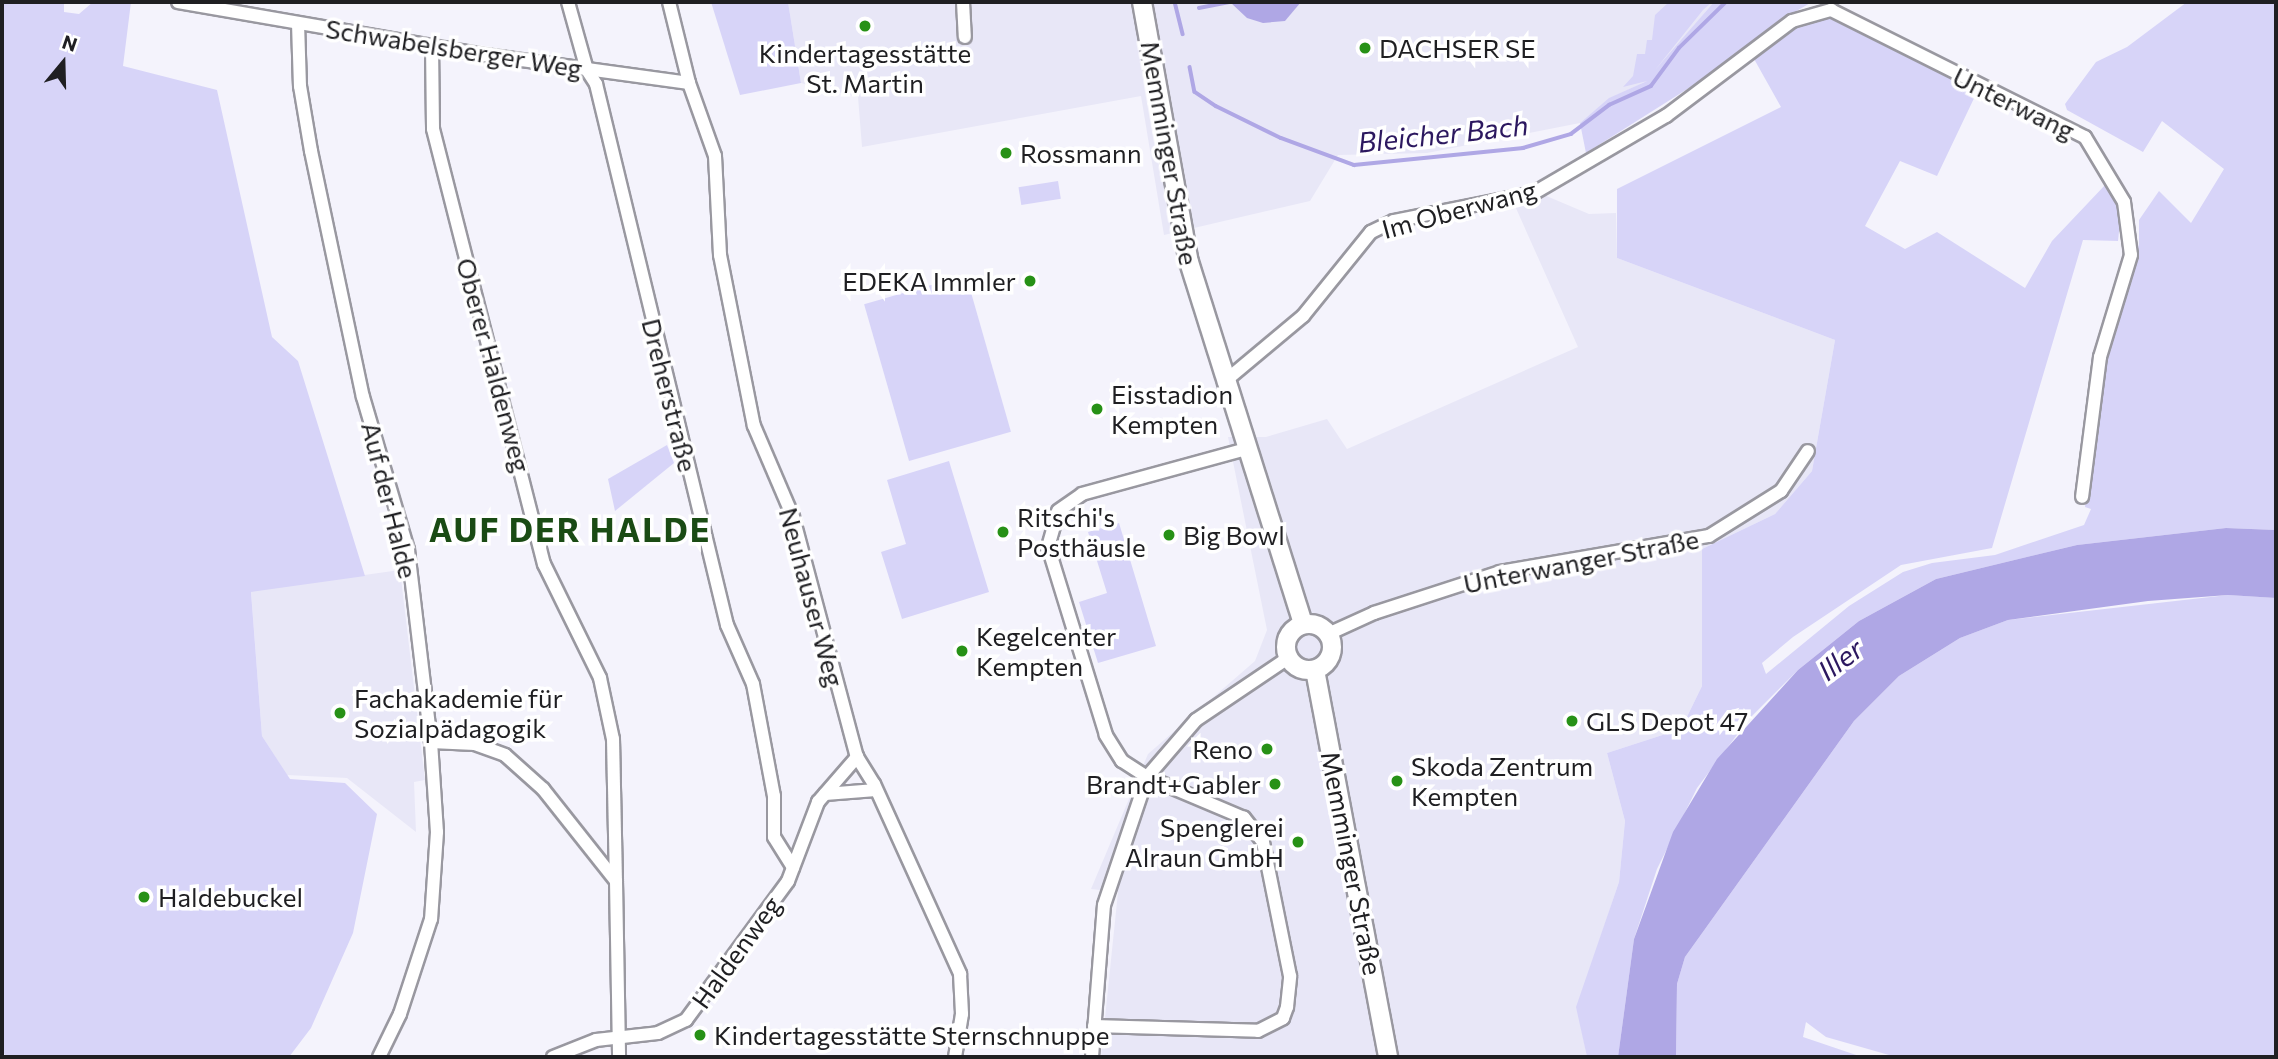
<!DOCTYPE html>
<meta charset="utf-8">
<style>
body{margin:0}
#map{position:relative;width:2278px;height:1059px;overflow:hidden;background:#f4f3fc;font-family:Commissioner,sans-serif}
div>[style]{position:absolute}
.built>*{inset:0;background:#e8e7f7}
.green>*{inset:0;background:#d7d4f8;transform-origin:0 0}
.water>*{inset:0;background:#afa7e5}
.stream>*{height:3.5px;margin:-1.75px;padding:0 1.75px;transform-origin:1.75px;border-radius:1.75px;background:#afa7e5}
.roads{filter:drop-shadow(2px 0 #9998a0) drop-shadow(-2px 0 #9998a0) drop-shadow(0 2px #9998a0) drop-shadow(0 -2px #9998a0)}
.minor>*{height:12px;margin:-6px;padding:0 6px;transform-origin:6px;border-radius:6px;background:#fff}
.secondary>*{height:18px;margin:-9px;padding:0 9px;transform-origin:9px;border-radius:9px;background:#fff}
.secondary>.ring{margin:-9px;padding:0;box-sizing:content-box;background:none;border:18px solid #fff;border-radius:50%}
.dots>*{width:19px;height:19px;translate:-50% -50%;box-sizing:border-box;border:4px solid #fff;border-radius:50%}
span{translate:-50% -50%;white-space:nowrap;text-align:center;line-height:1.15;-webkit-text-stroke:7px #fff;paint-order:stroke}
.street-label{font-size:26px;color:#1f1f22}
.poi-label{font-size:26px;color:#1f1f22}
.left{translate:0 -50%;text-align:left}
.right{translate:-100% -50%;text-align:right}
.water-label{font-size:28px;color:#2c185f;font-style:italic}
.district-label{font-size:33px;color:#1a4b14;font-weight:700;letter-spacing:2px}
.frame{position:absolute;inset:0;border:4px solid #1f1f22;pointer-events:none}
.north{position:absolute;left:28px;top:28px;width:70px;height:70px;-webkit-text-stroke:5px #fff;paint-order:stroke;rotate:19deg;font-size:19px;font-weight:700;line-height:28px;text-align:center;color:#1f1f22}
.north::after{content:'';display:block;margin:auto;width:24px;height:32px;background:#1f1f22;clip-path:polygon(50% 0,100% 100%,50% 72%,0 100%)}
</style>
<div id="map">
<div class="built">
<i style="clip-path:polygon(788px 2px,1714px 2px,1647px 81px,1610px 98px,1580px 123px,1427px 153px,1338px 155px,1310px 201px,1164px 235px,1141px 96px,862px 147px,858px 97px,801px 83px)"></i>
<i style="clip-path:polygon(1544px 195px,1589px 214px,1616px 213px,1617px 258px,1835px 340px,1812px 471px,1775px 514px,1702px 549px,1702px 686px,1681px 729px,1607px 753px,1625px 821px,1619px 882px,1577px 1007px,1587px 1057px,1101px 1057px,1118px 892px,1091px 889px,1148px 754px,1255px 661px,1267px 630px,1228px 437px,1266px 437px,1327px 419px,1347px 449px,1578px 347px,1515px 206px)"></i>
<i style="clip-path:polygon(400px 570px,425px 780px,414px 782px,416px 832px,347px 778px,287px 775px,262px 736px,251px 591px)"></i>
</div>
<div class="green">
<i style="clip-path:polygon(2px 2px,64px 2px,64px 12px,79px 14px,93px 2px,131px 2px,123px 66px,217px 90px,272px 337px,298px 361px,365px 576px,251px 592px,262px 736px,290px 779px,345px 783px,377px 814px,353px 933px,311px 1028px,289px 1057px,7px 1057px,2px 1051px)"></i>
<i style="clip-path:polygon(711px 2px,788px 2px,801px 83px,740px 95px)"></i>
<i style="clip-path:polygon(1669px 2px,1712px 2px,1703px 10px,1655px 70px,1714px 2px,1812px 2px,1793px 13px,1795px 25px,1828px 14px,1977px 92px,1937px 176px,1900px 161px,1865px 226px,1905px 249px,1937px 232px,2025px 288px,2052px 241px,2106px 184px,2121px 212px,2118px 241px,2083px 240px,1992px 548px,1901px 565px,1793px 637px,1762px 663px,1766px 674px,1849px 606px,1903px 572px,1932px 563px,1995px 555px,2084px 525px,2091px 509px,2085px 507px,2105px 348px,2139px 244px,2139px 220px,2159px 191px,2191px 223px,2224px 169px,2162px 121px,2143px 152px,2067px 110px,2065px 104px,2096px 62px,2127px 47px,2187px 2px,2276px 2px,2276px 530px,2226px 528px,2077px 545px,1936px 579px,1859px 621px,1798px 670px,1749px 719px,1697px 788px,1657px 869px,1634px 939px,1618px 1057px,1587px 1057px,1576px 1007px,1619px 882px,1625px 821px,1607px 753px,1681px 729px,1702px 686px,1702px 549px,1775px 514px,1812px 471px,1835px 340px,1617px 258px,1617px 189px,1781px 107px,1749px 50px,1586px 153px,1580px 123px,1609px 98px,1647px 81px,1623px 87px,1633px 76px,1637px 54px,1645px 54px,1647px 40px,1652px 40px,1655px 15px)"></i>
<i style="left:1058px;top:181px;width:18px;height:40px;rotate:81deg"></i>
<i style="left:966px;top:275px;width:163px;height:106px;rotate:74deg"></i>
<i style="clip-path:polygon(667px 445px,674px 463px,615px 511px,608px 479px)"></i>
<i style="clip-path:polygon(949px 461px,989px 592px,902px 619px,881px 552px,906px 544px,887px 480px)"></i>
<i style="clip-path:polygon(1119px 523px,1156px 646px,1098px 663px,1079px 602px,1107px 593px,1088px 532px)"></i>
<i style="clip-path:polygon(2228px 595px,2276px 598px,2276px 1057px,1896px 1057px,1826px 1037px,1806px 1022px,1803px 1037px,1862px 1057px,1676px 1057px,1677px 984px,1685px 957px,1854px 721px,1899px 676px,1960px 638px,2008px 620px)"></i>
</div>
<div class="water">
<i style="clip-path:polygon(1230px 2px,1301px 2px,1285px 21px,1263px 23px,1247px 18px)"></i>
<i style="clip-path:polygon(2226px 528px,2276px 530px,2276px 598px,2228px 595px,2148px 601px,2008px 620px,1960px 638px,1899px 676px,1854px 721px,1685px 957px,1677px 984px,1676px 1057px,1618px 1057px,1634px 939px,1673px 832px,1717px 759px,1798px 670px,1859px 621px,1936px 579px,2077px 545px)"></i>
</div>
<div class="stream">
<i style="left:1175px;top:2px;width:33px;rotate:76deg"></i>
<i style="left:1199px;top:8px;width:32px;rotate:-11deg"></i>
<i style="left:1190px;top:67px;width:25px;rotate:79deg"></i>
<i style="left:1195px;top:92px;width:25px;rotate:34deg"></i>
<i style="left:1216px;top:106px;width:72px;rotate:26.2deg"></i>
<i style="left:1281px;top:138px;width:78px;rotate:20.3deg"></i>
<i style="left:1354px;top:165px;width:170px;rotate:-5.7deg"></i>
<i style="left:1523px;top:148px;width:50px;rotate:-16.3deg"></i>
<i style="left:1571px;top:134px;width:48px;rotate:-37.3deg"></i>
<i style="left:1609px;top:105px;width:46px;rotate:-24.3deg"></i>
<i style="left:1651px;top:86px;width:47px;rotate:-53.6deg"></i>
<i style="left:1679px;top:48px;width:66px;rotate:-44.4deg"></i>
</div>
<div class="roads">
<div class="minor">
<i style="left:178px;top:2px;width:312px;rotate:9.8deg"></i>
<i style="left:485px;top:55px;width:206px;rotate:7.8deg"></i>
<i style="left:568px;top:2px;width:71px;rotate:74.4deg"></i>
<i style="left:587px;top:70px;width:17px;rotate:57deg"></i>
<i style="left:596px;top:84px;width:557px;rotate:76.39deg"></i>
<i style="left:727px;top:625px;width:64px;rotate:66.2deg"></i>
<i style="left:753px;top:684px;width:114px;rotate:79.4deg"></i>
<i style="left:774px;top:796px;width:41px;rotate:90deg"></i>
<i style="left:774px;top:837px;width:36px;rotate:58deg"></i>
<i style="left:669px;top:2px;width:83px;rotate:76.1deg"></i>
<i style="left:689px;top:83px;width:77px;rotate:70.4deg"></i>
<i style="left:715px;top:156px;width:99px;rotate:87.1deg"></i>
<i style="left:720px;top:255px;width:174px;rotate:78.8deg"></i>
<i style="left:754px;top:426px;width:99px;rotate:66.8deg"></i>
<i style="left:793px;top:517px;width:248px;rotate:75.1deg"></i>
<i style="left:857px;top:757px;width:32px;rotate:58deg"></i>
<i style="left:874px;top:784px;width:209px;rotate:65.6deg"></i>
<i style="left:960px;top:974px;width:40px;rotate:87.1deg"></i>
<i style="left:962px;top:1014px;width:44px;rotate:99.2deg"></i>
<i style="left:963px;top:2px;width:35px;rotate:87deg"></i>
<i style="left:298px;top:23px;width:63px;rotate:88.2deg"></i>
<i style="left:300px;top:86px;width:66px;rotate:80.4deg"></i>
<i style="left:311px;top:151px;width:251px;rotate:78.1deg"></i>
<i style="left:363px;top:397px;width:159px;rotate:73.6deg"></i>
<i style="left:408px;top:550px;width:193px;rotate:83.2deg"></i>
<i style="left:431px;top:742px;width:90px;rotate:86.2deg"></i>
<i style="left:437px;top:832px;width:87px;rotate:93.9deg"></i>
<i style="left:431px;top:919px;width:100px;rotate:108.1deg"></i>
<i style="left:400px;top:1014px;width:48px;rotate:116deg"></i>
<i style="left:432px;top:45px;width:84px;rotate:89.3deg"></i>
<i style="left:433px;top:129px;width:449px;rotate:75.7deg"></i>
<i style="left:544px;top:564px;width:127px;rotate:63.8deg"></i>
<i style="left:600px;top:678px;width:62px;rotate:78deg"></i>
<i style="left:613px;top:739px;width:142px;rotate:88.8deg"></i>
<i style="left:1224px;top:382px;width:103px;rotate:-39.9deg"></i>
<i style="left:1303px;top:316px;width:108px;rotate:-51deg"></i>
<i style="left:1371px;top:232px;width:25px;rotate:-26deg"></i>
<i style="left:1394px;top:221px;width:143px;rotate:-11.3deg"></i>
<i style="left:1534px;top:193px;width:153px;rotate:-30.3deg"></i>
<i style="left:1666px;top:116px;width:158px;rotate:-37deg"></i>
<i style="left:1792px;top:21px;width:41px;rotate:-15.8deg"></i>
<i style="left:1831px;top:10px;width:284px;rotate:26.6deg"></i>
<i style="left:2085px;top:137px;width:76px;rotate:59deg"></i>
<i style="left:2124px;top:202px;width:53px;rotate:82.5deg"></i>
<i style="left:2131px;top:255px;width:107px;rotate:106.9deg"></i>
<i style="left:2100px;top:357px;width:141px;rotate:97.3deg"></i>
<i style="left:1328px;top:634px;width:51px;rotate:-24.5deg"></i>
<i style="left:1374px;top:613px;width:133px;rotate:-18deg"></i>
<i style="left:1500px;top:572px;width:212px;rotate:-9.8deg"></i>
<i style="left:1709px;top:536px;width:85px;rotate:-32deg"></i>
<i style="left:1781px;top:491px;width:48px;rotate:-56deg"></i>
<i style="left:431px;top:742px;width:44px;rotate:2.6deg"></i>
<i style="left:475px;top:744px;width:32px;rotate:20deg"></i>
<i style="left:505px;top:755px;width:51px;rotate:41.8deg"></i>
<i style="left:543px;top:789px;width:117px;rotate:51.6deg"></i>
<i style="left:616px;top:881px;width:176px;rotate:89deg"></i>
<i style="left:825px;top:794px;width:51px;rotate:-4.5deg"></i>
<i style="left:1094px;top:1026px;width:164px;rotate:1.7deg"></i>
<i style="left:1258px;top:1031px;width:28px;rotate:-27deg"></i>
<i style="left:1283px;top:1018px;width:12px;rotate:-70deg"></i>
<i style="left:1287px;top:1007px;width:31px;rotate:-84deg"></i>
<i style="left:1290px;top:976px;width:137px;rotate:-101.4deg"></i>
<i style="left:1263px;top:842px;width:31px;rotate:-128deg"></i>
<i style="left:1244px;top:818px;width:105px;rotate:-157.1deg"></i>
<i style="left:1147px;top:777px;width:30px;rotate:-147deg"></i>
<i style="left:1122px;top:761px;width:31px;rotate:-122deg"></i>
<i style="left:1106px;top:735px;width:197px;rotate:-107.1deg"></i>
<i style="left:1048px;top:547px;width:37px;rotate:-74deg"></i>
<i style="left:1058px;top:511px;width:29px;rotate:-35deg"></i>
<i style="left:1082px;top:494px;width:170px;rotate:-15.3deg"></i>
<i style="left:553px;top:1057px;width:46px;rotate:-21.6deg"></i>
<i style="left:596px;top:1040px;width:62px;rotate:-6.4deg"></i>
<i style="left:658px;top:1033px;width:31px;rotate:-25deg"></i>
<i style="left:686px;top:1020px;width:172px;rotate:-53.7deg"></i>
<i style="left:788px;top:881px;width:85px;rotate:-69.2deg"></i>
<i style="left:818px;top:802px;width:60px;rotate:-49.1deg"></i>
<i style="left:1092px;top:1057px;width:152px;rotate:-85.5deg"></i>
<i style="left:1104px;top:905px;width:135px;rotate:-71.4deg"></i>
<i style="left:1147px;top:777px;width:75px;rotate:-49.3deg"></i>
<i style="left:1196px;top:720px;width:111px;rotate:-34deg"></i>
</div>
<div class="secondary">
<i style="left:1142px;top:2px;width:264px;rotate:79.8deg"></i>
<i style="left:1189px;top:262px;width:379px;rotate:72.5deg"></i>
<i class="ring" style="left:1286px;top:624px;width:28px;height:28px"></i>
<i style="left:1315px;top:670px;width:394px;rotate:79.3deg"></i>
</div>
</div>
<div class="dots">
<i style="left:865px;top:26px;background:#279116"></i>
<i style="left:1365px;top:48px;background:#279116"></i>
<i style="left:1006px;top:153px;background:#279116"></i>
<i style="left:1030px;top:281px;background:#279116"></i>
<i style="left:1097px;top:409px;background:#279116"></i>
<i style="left:1003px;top:532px;background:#279116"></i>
<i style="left:1169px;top:535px;background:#279116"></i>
<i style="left:962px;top:651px;background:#279116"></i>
<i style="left:340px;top:713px;background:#279116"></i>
<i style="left:1572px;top:721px;background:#279116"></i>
<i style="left:1267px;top:749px;background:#279116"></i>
<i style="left:1397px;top:781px;background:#279116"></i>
<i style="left:1275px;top:784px;background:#279116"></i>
<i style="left:1298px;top:842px;background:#279116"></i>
<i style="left:144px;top:897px;background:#279116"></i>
<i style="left:700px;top:1035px;background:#279116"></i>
</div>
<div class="street-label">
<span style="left:454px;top:48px;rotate:9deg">Schwabelsberger Weg</span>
<span style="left:2014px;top:103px;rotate:26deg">Unterwang</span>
<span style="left:1170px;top:153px;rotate:80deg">Memminger Straße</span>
<span style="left:1459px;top:209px;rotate:-15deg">Im Oberwang</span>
<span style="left:494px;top:365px;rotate:75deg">Oberer Haldenweg</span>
<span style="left:670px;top:395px;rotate:76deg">Dreherstraße</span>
<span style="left:390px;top:500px;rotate:76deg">Auf der Halde</span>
<span style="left:1581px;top:561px;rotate:-11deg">Unterwanger Straße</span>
<span style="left:812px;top:597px;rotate:75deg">Neuhauser Weg</span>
<span style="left:1352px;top:863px;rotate:79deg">Memminger Straße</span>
<span style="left:736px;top:952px;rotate:-54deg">Haldenweg</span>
</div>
<div class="poi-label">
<span class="left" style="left:1379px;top:48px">DACHSER SE</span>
<span style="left:865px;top:68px">Kindertagesstätte<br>St. Martin</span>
<span class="left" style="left:1020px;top:153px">Rossmann</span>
<span class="right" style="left:1016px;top:281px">EDEKA Immler</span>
<span class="left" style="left:1111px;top:409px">Eisstadion<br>Kempten</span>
<span class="left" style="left:1017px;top:532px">Ritschi's<br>Posthäusle</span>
<span class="left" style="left:1183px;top:535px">Big Bowl</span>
<span class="left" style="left:976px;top:651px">Kegelcenter<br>Kempten</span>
<span class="left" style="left:354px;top:713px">Fachakademie für<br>Sozialpädagogik</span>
<span class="left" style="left:1586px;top:721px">GLS Depot 47</span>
<span class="right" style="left:1253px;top:749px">Reno</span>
<span class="left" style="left:1411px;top:781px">Skoda Zentrum<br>Kempten</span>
<span class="right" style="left:1261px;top:784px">Brandt+Gabler</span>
<span class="right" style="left:1284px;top:842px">Spenglerei<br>Alraun GmbH</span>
<span class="left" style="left:158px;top:897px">Haldebuckel</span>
<span class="left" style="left:714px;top:1035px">Kindertagesstätte Sternschnuppe</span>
</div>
<div class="water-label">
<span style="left:1443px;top:133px;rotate:-6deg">Bleicher Bach</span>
<span style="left:1840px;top:659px;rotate:-37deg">Iller</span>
</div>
<div class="district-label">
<span style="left:570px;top:529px">AUF DER HALDE</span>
</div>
<div class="frame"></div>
<div class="north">N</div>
</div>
